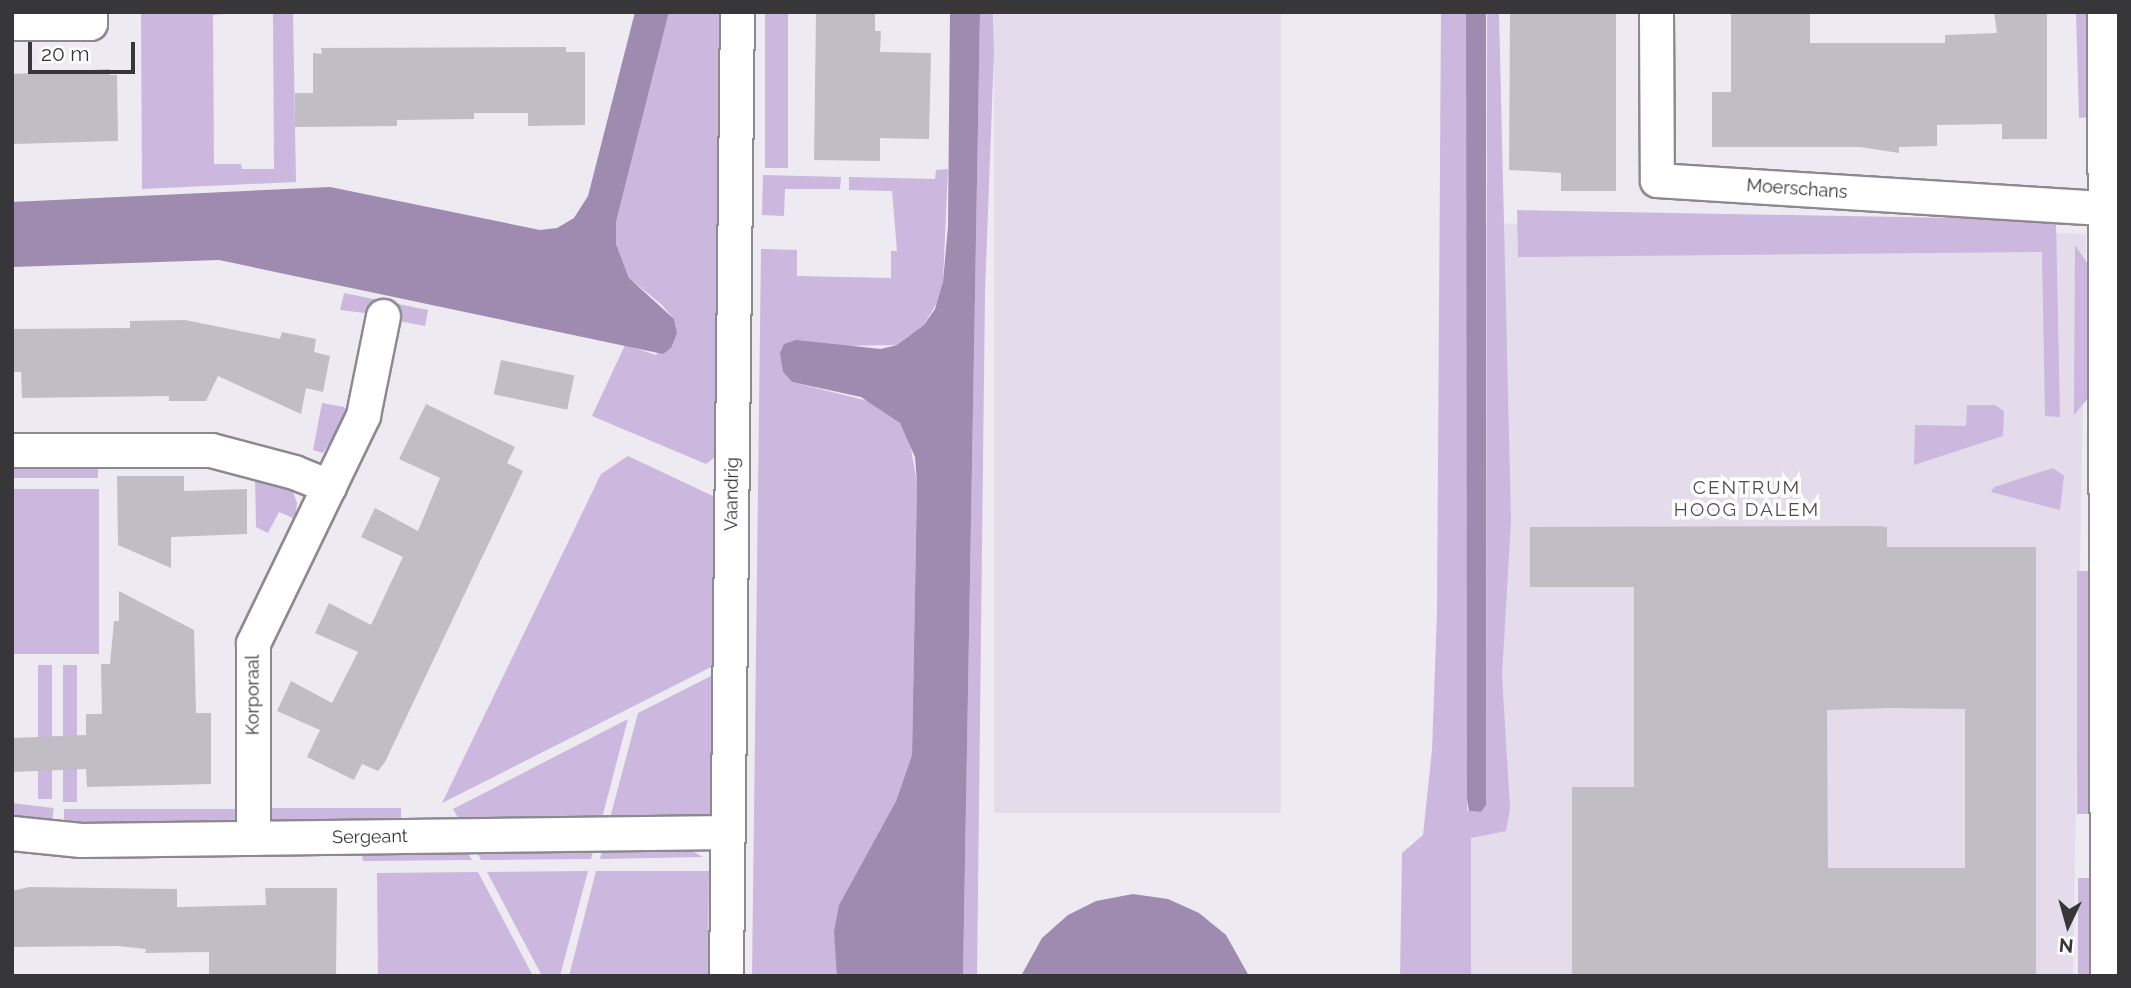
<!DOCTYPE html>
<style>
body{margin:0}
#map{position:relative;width:2131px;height:988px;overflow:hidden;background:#eeeaf2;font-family:Raleway,sans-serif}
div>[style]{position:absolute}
.built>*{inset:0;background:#e4dcea;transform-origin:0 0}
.green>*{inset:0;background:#ccb7de;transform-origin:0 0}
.water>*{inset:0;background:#9f8ab0}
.building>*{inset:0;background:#c1bdc5;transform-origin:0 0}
.roads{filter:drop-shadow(2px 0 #8c8990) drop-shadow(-2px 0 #8c8990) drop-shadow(0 2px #8c8990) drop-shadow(0 -2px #8c8990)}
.street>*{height:33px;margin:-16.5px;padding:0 16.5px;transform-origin:16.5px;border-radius:16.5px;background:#fff}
span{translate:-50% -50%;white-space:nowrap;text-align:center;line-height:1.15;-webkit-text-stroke:7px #fff;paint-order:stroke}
.street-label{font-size:18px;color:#373639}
.neighbourhood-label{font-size:19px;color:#4f4c52;letter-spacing:2px}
.frame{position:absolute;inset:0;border:14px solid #373639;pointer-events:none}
.north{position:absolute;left:2033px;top:890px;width:70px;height:70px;-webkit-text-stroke:5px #fff;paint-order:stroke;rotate:185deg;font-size:19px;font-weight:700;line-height:28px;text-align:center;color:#373639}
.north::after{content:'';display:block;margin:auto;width:24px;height:32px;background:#373639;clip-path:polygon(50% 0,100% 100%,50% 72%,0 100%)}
.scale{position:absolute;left:28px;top:42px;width:107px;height:32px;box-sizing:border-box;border:4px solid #373639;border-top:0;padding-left:9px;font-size:21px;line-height:24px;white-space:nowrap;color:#373639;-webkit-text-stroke:5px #fff;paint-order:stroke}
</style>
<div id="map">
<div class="built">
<i style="left:994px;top:12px;width:287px;height:801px"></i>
<i style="left:1467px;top:223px;width:619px;height:753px;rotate:1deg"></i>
</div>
<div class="green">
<i style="clip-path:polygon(141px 12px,245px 12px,213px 15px,214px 164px,241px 164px,242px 169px,274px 169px,273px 12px,293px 12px,296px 182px,142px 189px)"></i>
<i style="clip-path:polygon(669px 12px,721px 12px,719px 454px,706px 464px,592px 416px,625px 345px,656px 355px,677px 333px,674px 319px,661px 304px,629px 278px,616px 244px,616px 222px)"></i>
<i style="left:765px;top:12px;width:23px;height:156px"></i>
<i style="clip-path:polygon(980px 12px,993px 12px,994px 51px,985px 292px,977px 976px,963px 976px)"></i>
<i style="clip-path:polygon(1441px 12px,1466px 12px,1467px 811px,1480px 812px,1486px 805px,1487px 12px,1499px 12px,1511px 521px,1502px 675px,1510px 808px,1506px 831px,1471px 838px,1471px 976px,1400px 976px,1402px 853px,1423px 835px,1432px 750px,1437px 612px)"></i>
<i style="clip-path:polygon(2076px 12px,2093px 12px,2091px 117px,2079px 118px)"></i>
<i style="clip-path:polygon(948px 169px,943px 282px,939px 299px,924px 325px,897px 345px,839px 346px,782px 358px,783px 372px,792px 382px,872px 402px,900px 423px,910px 443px,917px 483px,912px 755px,896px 801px,839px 905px,837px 976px,752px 976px,761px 249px,797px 250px,797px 276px,891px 278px,891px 251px,897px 251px,892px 191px,849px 190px,849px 177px,935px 179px,936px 170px)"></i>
<i style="clip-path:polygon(763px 175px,841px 177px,840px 189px,785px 189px,784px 216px,762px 215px)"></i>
<i style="clip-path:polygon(1517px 210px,2056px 220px,2060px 417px,2045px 416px,2042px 252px,1518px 257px)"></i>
<i style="clip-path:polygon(2075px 245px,2091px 269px,2089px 397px,2074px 415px)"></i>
<i style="clip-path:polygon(344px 293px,428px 310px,425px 326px,399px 321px,399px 317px,340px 310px)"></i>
<i style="clip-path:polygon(322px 403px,344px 407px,348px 412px,323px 453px,313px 450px)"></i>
<i style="clip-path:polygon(1967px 405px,1995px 405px,2004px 411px,2003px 436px,1914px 465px,1915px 425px,1966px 426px)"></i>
<i style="clip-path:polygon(628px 456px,715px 497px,715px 665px,442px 803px,601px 474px)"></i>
<i style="left:98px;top:464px;width:14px;height:85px;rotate:90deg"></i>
<i style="clip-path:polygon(2053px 468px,2064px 476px,2060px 510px,1991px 492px,1994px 487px)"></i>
<i style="clip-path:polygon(255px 475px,293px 492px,297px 503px,295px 519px,279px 512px,268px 533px,256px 527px)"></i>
<i style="left:14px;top:489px;width:85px;height:165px"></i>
<i style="left:2077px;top:571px;width:14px;height:243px"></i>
<i style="left:38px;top:665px;width:14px;height:134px"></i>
<i style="left:63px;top:665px;width:14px;height:137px"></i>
<i style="clip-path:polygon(715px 674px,714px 818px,610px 818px,638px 713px)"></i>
<i style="clip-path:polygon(628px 719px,602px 818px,460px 821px,453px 809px)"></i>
<i style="left:12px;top:803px;width:42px;height:15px;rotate:7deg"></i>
<i style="left:401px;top:808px;width:14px;height:129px;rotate:90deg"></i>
<i style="left:64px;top:809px;width:174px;height:15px"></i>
<i style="clip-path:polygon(684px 847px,703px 857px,600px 859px,603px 848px)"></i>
<i style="clip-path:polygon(594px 848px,591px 859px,481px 860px,476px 850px)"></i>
<i style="clip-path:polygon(361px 850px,466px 850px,472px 860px,363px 861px)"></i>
<i style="clip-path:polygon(588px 871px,560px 976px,542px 976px,487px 872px)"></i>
<i style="clip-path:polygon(596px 871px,709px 871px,708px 976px,569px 976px)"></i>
<i style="clip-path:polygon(478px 872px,533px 976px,378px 976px,377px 873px)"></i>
<i style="left:2078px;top:878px;width:13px;height:98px"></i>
</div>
<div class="water">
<i style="clip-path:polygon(635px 12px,669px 12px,616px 222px,616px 244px,629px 278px,674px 319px,677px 333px,671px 348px,663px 354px,219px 260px,12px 267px,12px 202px,330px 187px,540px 230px,557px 228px,574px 218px,588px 196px)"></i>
<i style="clip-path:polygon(950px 12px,980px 12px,963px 976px,837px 976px,834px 932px,839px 905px,896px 801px,912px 755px,917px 483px,915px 457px,900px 423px,861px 397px,792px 382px,783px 372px,780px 353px,784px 344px,796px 340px,881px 349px,897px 345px,924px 325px,935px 309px,943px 282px,948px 226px)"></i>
<i style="clip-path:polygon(1466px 12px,1486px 12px,1486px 805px,1481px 812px,1469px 811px,1467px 799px)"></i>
<i style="clip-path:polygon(1133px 894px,1168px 899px,1199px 913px,1226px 935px,1249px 976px,1021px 976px,1042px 938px,1068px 915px,1096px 901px)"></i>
</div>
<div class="building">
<i style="clip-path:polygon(816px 12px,875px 12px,875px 31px,881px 31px,880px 52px,931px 53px,929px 139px,880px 138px,880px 161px,814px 160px)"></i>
<i style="clip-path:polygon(1510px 12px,1616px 12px,1616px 191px,1561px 191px,1561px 173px,1509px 170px)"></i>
<i style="clip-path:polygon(1731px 12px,1810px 12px,1810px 43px,1945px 43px,1945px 35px,1997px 33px,1994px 12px,2047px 12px,2047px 139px,2002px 139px,2002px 124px,1937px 125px,1937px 146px,1899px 147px,1899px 153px,1860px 147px,1712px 147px,1712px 92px,1731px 92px)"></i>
<i style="clip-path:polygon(566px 47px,566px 52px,585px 52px,585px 125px,528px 126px,528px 113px,474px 113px,474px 119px,397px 120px,397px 126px,295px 127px,295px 93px,313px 93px,313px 53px,322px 54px,321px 48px)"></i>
<i style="clip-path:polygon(110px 69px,110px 75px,117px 75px,118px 141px,12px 144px,12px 74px)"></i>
<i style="clip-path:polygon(185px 320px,280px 339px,282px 332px,316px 339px,314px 352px,330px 356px,323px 392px,306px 388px,301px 414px,218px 376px,206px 401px,169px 401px,169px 396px,22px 398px,21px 372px,12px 372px,12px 329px,130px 328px,130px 321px)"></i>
<i style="left:501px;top:360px;width:75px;height:35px;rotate:12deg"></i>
<i style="clip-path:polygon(426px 404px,515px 447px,507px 463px,523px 471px,385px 762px,378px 771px,362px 764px,354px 780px,307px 757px,320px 730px,277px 711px,291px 681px,332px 703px,358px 652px,315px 633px,329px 603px,371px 625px,403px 557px,361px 537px,375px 508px,418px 531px,440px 478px,399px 459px)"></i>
<i style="clip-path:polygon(117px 476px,184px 476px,184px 491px,247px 489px,247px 534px,171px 537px,171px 568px,118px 545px)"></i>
<i style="clip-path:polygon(evenodd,1873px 526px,1887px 527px,1887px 547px,2036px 547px,2036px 976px,1572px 976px,1572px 787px,1634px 787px,1634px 587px,1530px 587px,1530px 527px,1873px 526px,1887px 708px,1965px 709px,1965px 868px,1828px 868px,1827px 710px,1887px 708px)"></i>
<i style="clip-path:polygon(119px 591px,194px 630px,196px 713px,211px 713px,211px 784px,87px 787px,86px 769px,12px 772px,12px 738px,86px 735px,86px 714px,102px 714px,101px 664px,110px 664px,114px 621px,119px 621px)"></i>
<i style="clip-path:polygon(29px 887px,177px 889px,177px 907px,266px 905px,265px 888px,337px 888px,336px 976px,209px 976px,209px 952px,145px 953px,146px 949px,118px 946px,12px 947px,12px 891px)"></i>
</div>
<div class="roads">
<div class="street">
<i style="left:1656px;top:12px;width:168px;rotate:89.7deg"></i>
<i style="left:1657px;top:180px;width:449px;rotate:3.6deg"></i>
<i style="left:2104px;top:12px;width:964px;rotate:89.82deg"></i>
<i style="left:12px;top:23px;width:78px"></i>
<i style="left:90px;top:23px;width:11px;rotate:-90deg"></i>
<i style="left:12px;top:450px;width:199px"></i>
<i style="left:211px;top:450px;width:86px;rotate:14.8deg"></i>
<i style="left:294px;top:472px;width:38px;rotate:22deg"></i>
<i style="left:12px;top:833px;width:69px;rotate:5.8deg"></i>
<i style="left:81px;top:840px;width:647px;rotate:-0.71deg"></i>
<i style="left:253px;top:838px;width:195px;rotate:-90deg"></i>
<i style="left:253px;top:643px;width:253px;rotate:-64.2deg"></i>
<i style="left:363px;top:415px;width:101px;rotate:-78.6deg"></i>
<i style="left:726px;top:976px;width:964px;rotate:-89.35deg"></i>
</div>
</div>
<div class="street-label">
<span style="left:1797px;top:189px;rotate:4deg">Moerschans</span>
<span style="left:732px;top:494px;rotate:-89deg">Vaandrig</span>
<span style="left:253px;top:695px;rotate:-90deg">Korporaal</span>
<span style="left:370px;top:837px;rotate:-1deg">Sergeant</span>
</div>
<div class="neighbourhood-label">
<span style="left:1747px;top:499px">CENTRUM<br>HOOG DALEM</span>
</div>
<div class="frame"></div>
<div class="north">N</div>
<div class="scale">20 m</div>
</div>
